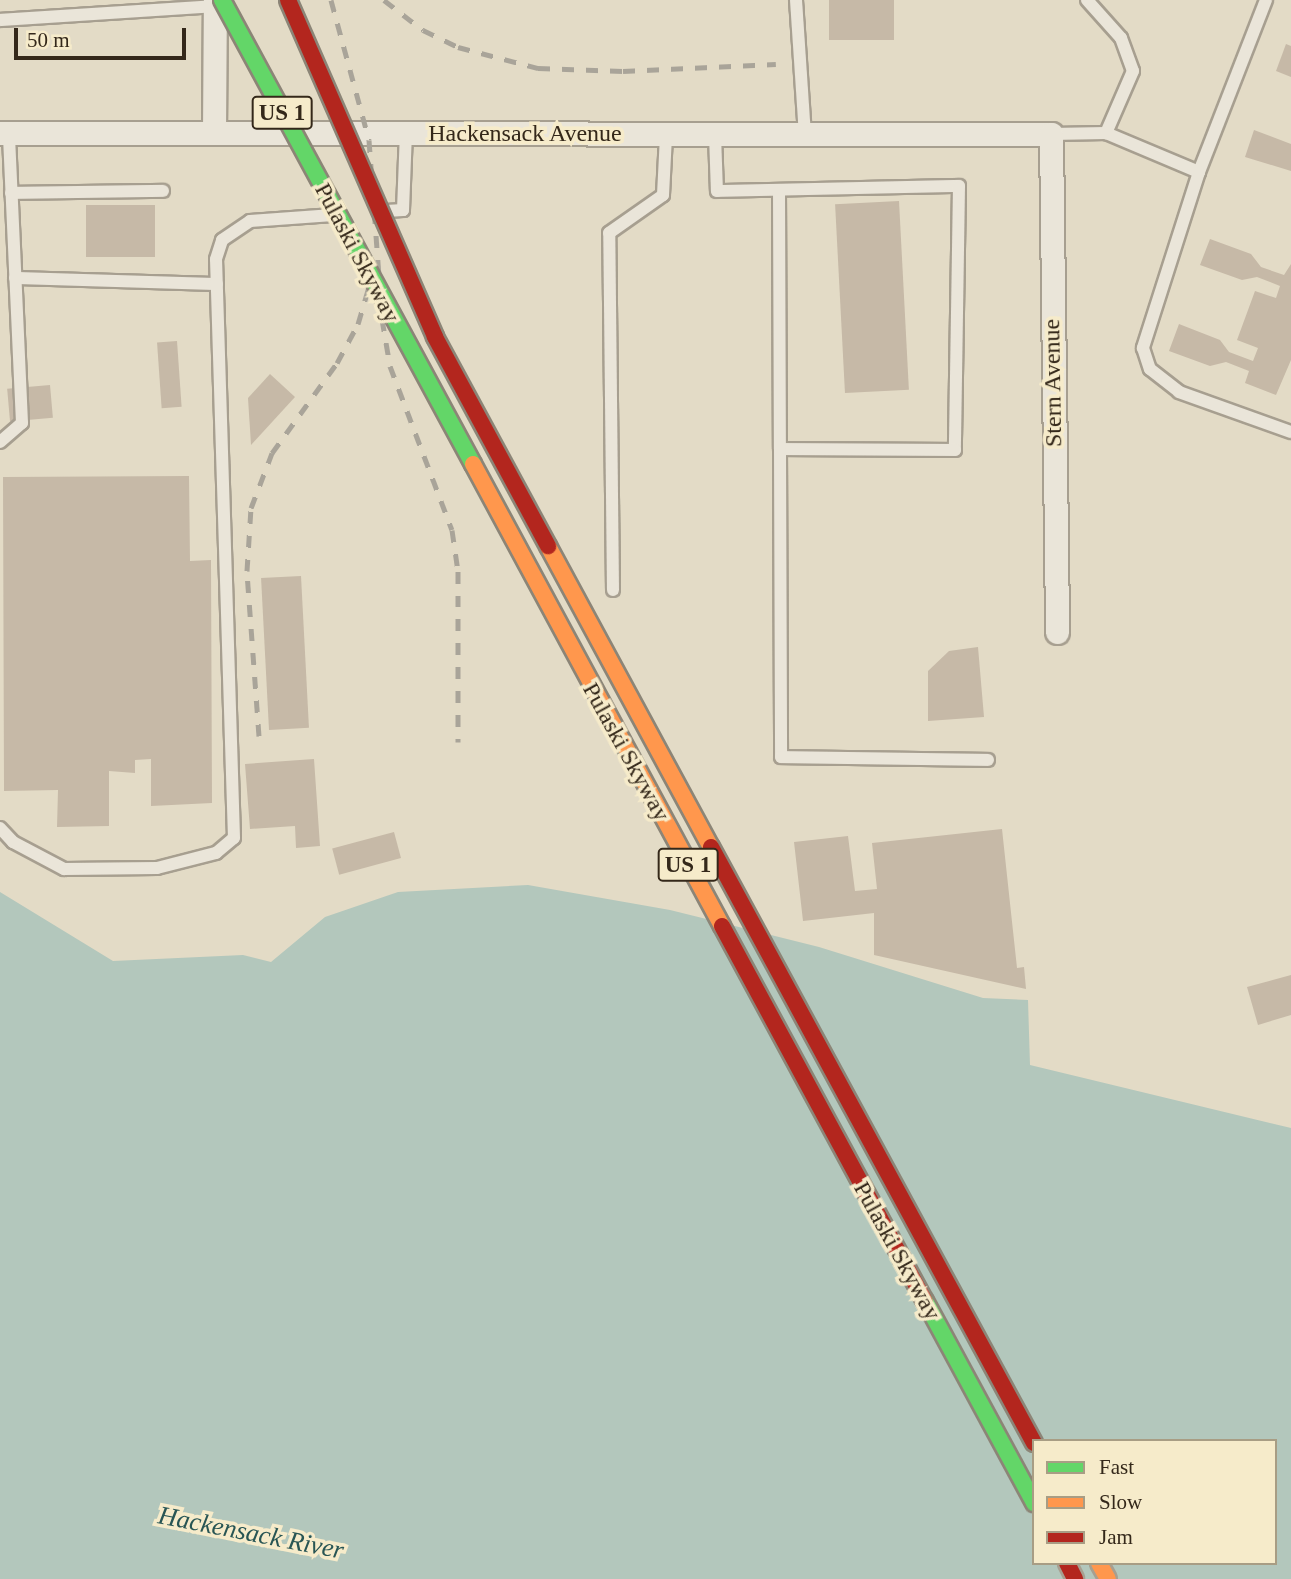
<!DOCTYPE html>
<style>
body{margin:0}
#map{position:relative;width:1291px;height:1579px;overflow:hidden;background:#e3dbc6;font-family:"Times New Roman",serif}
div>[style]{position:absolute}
.water>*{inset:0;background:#b3c7bc}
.building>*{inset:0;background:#c6b9a7;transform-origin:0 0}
.roads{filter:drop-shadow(2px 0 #a79f90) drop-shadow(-2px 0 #a79f90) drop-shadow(0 2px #a79f90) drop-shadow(0 -2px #a79f90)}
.lane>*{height:12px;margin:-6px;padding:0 6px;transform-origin:6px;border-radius:6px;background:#eae5d9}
.street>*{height:23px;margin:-11.5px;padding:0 11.5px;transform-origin:11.5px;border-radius:11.5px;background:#eae5d9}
.slow>*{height:16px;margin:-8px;padding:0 8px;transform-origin:8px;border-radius:8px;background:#ff974d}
.jam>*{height:16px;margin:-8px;padding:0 8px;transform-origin:8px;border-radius:8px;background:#b3261e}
.rail>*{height:5px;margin-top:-2.5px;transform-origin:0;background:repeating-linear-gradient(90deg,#a9a499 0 12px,transparent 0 24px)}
.bridges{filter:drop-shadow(2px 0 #8c8577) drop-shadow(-2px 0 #8c8577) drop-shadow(0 2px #8c8577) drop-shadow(0 -2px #8c8577)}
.fast-bridge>*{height:16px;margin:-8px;padding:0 8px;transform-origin:8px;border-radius:8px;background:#63d668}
.slow-bridge>*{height:16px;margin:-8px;padding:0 8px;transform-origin:8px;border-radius:8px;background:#ff974d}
.jam-bridge>*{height:16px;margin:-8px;padding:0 8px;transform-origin:8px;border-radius:8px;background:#b3261e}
span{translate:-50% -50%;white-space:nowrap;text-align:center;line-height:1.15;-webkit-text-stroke:7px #f6ebca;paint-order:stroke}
.shield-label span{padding:2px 5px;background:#f6ebca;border:2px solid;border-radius:5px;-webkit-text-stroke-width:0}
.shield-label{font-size:23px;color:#34281a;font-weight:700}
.street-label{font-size:24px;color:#34281a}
.water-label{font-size:26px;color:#285554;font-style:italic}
.legend{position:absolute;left:1032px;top:1439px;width:245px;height:126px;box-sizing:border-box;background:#f6ebca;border:2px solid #a89d84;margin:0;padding:9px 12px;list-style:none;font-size:21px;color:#34281a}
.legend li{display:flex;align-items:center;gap:14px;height:35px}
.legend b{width:35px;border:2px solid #a89d84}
.scale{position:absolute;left:14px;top:28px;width:172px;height:32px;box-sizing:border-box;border:4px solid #34281a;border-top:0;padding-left:9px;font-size:21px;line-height:24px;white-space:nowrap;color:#34281a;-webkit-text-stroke:5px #f6ebca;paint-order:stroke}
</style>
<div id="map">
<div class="water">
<i style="clip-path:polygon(evenodd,528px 885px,670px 910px,819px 947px,983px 998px,1028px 1000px,1030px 1065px,1291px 1128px,1291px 1579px,0 1579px,0 892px,113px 961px,243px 955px,271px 962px,325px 917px,398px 892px,528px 885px,1034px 1441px,1275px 1441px,1275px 1563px,1034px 1563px,1034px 1441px)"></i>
</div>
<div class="building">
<i style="left:829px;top:0;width:65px;height:40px"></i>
<i style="clip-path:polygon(1286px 44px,1291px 46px,1291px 77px,1276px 71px)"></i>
<i style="clip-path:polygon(1254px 130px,1291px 144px,1291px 171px,1245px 157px)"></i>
<i style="left:899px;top:201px;width:189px;height:64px;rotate:87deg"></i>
<i style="left:86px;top:205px;width:69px;height:52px"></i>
<i style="clip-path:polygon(1210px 239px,1251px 254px,1261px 267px,1284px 275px,1291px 264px,1291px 360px,1276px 395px,1245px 383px,1249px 371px,1226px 362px,1210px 366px,1169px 351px,1179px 324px,1220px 340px,1229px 352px,1253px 361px,1258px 348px,1237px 340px,1255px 291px,1276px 298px,1280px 286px,1257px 277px,1242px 280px,1200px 265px)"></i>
<i style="left:177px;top:341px;width:66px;height:20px;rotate:86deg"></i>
<i style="clip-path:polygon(270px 374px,295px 397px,251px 445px,248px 398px)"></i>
<i style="left:50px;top:385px;width:33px;height:43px;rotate:85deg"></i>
<i style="clip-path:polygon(189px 476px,190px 561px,211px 560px,212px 803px,151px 806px,151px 759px,135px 760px,135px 773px,109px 771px,109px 826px,57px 827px,58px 790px,4px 791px,3px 477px)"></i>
<i style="left:301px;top:576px;width:152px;height:40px;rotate:87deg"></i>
<i style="clip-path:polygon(978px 647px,984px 717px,928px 721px,928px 671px,949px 651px)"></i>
<i style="clip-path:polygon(314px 759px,320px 846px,296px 848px,295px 826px,250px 829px,245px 764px)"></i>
<i style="clip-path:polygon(1002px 829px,1017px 968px,1024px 967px,1026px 989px,874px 955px,874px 913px,803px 921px,794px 842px,848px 836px,855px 891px,877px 889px,872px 843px)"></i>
<i style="left:394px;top:832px;width:27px;height:64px;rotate:75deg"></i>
<i style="clip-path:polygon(1291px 975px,1291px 1015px,1258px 1025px,1247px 987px)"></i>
</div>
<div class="roads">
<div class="lane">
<i style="left:796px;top:0;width:135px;rotate:86.2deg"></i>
<i style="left:1087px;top:0;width:51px;rotate:48.2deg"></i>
<i style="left:1121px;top:38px;width:35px;rotate:70deg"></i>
<i style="left:1133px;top:71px;width:68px;rotate:113.5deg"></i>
<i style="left:1266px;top:0;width:185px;rotate:111.3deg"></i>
<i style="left:1199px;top:172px;width:185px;rotate:107.7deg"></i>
<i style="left:1143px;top:348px;width:22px;rotate:72deg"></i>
<i style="left:1150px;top:369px;width:37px;rotate:38deg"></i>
<i style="left:1179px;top:392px;width:119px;rotate:19.7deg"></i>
<i style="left:0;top:20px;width:215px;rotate:-3.7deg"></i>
<i style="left:1051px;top:134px;width:55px;rotate:-1deg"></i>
<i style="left:1106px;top:133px;width:101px;rotate:22.8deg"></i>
<i style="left:715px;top:135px;width:56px;rotate:88deg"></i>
<i style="left:717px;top:191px;width:242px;rotate:-1.2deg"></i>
<i style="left:959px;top:186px;width:264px;rotate:90.9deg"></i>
<i style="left:955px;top:450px;width:175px;rotate:-179.7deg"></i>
<i style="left:780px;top:449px;width:308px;rotate:89.8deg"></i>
<i style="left:781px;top:757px;width:207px;rotate:0.8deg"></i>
<i style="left:779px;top:190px;width:259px;rotate:89.8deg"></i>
<i style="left:11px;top:193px;width:152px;rotate:-0.8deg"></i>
<i style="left:386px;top:211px;width:17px;rotate:-3deg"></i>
<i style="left:403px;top:210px;width:77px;rotate:-87.8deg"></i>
<i style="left:15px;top:278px;width:202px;rotate:1.7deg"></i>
<i style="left:0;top:442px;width:29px;rotate:-41deg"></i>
<i style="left:22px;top:423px;width:290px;rotate:-92.6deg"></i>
<i style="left:613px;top:590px;width:357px;rotate:-90.6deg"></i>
<i style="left:609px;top:233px;width:66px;rotate:-35.1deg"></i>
<i style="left:663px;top:195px;width:60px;rotate:-87.1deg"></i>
<i style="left:0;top:828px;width:19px;rotate:47deg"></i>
<i style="left:13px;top:842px;width:58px;rotate:27.9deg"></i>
<i style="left:64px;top:869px;width:93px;rotate:-0.6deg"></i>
<i style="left:157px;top:868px;width:61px;rotate:-14.3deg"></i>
<i style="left:216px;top:853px;width:23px;rotate:-40deg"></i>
<i style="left:234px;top:838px;width:579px;rotate:-91.78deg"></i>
<i style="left:216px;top:259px;width:20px;rotate:-72deg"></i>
<i style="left:222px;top:240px;width:34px;rotate:-34deg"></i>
<i style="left:250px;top:221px;width:83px;rotate:-4.1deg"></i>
</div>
<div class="street">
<i style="left:214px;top:132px;width:132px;rotate:-89.6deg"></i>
<i style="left:0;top:133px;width:1051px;rotate:0.05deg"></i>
<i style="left:1051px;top:134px;width:498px;rotate:89.3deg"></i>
</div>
<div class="slow">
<i style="left:1099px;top:1563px;width:18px;rotate:61deg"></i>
</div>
<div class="jam">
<i style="left:1067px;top:1563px;width:18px;rotate:63deg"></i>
</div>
</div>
<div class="rail">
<i style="left:331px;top:0;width:145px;rotate:74.8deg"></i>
<i style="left:369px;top:140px;width:179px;rotate:85.8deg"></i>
<i style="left:382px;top:319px;width:48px;rotate:80.3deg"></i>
<i style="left:390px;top:366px;width:175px;rotate:69.3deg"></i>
<i style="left:452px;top:530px;width:41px;rotate:81.7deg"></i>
<i style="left:458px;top:571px;width:171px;rotate:90deg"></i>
<i style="left:384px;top:0;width:49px;rotate:37.6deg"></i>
<i style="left:423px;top:30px;width:39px;rotate:26deg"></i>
<i style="left:458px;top:47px;width:83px;rotate:14.7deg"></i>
<i style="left:538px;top:68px;width:85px;rotate:2deg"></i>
<i style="left:623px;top:71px;width:153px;rotate:-2.6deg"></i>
<i style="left:259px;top:736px;width:165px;rotate:-94.2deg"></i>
<i style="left:247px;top:571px;width:63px;rotate:-86.4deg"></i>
<i style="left:251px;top:508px;width:59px;rotate:-69.1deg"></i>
<i style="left:272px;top:453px;width:111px;rotate:-54.2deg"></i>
<i style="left:337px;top:363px;width:44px;rotate:-61.7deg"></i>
<i style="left:358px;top:324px;width:53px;rotate:-73.6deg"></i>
</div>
<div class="bridges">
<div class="fast-bridge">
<i style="left:222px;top:0;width:528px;rotate:61.59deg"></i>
<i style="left:925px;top:1301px;width:230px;rotate:61.6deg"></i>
</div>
<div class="slow-bridge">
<i style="left:473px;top:464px;width:525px;rotate:61.68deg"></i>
<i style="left:548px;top:546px;width:342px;rotate:61.6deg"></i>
</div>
<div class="jam-bridge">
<i style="left:288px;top:0;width:368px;rotate:66.4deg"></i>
<i style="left:435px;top:337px;width:238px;rotate:61.6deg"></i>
<i style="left:711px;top:847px;width:678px;rotate:61.54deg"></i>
<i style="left:722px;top:926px;width:426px;rotate:61.6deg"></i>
</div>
</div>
<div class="shield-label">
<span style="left:282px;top:113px">US 1</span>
<span style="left:688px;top:865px">US 1</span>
</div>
<div class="street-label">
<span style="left:525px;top:134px">Hackensack Avenue</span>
<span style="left:357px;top:253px;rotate:62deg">Pulaski Skyway</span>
<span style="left:1053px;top:383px;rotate:-91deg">Stern Avenue</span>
<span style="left:626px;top:752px;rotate:61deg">Pulaski Skyway</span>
<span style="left:897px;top:1251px;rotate:61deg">Pulaski Skyway</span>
</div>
<div class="water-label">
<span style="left:251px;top:1533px;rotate:11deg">Hackensack River</span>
</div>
<ul class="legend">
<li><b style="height:9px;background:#63d668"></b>Fast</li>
<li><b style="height:9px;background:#ff974d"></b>Slow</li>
<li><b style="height:9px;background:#b3261e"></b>Jam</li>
</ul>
<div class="scale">50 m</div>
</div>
